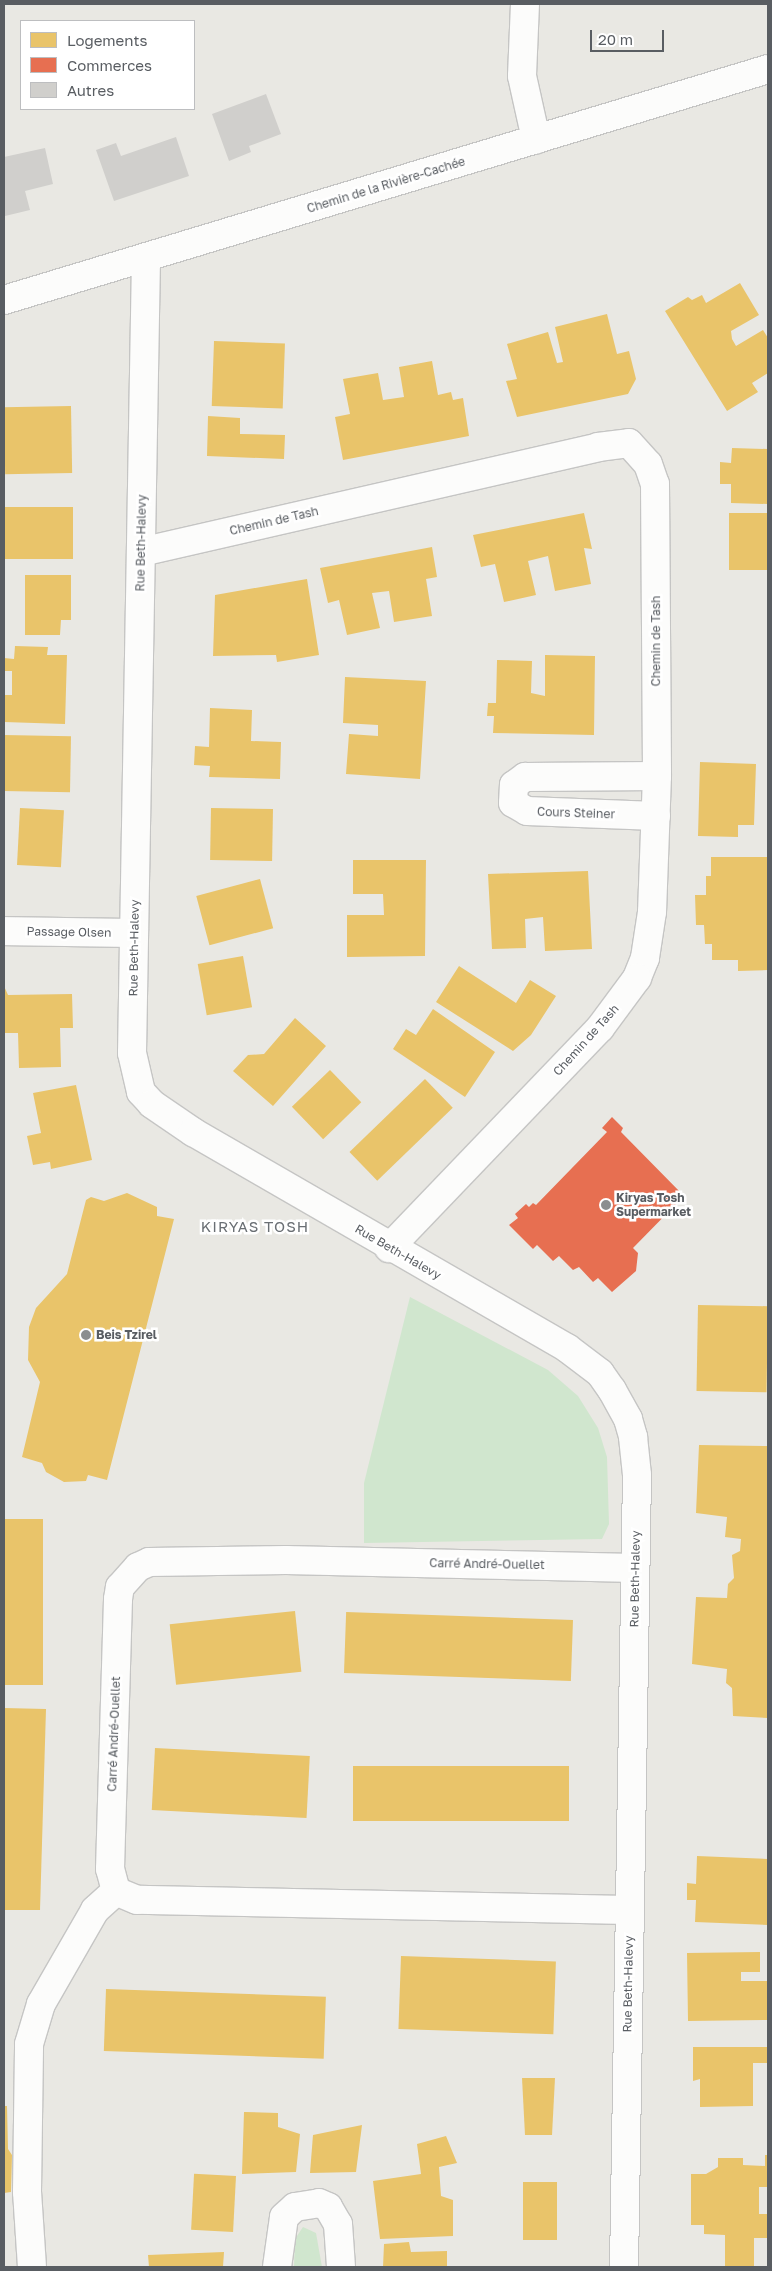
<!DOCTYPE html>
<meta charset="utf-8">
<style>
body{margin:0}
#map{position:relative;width:772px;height:2271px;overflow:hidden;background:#e9e8e3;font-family:"Golos Text",sans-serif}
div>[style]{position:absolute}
.green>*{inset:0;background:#d0e6ce}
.homes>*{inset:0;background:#e9c46a;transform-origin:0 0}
.shops>*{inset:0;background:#e76f51}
.building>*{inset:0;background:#d0cfcc}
.roads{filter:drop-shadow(1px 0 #c5c5c4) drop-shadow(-1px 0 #c5c5c4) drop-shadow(0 1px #c5c5c4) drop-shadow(0 -1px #c5c5c4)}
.street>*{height:28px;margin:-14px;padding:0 14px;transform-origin:14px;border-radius:14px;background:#fcfcfb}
.secondary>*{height:28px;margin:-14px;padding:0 14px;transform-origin:14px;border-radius:14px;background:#fcfcfb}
.dots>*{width:14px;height:14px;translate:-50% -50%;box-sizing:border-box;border:2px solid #fff;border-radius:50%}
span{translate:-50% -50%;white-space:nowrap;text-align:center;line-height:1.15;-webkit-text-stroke:5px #fff;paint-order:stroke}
.street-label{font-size:12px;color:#595d62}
.poi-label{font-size:12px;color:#595d62;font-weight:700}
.left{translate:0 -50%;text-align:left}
.quarter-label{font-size:15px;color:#6a6f74;letter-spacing:1px}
.frame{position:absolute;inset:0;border:5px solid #595d62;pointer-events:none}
.legend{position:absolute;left:20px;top:20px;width:175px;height:90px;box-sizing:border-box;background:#fff;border:1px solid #bdbec0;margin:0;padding:6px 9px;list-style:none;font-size:15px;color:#595d62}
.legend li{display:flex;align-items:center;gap:10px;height:25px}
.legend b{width:25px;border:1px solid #bdbec0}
.scale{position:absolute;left:590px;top:30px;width:74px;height:22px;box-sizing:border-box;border:2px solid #595d62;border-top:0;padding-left:6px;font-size:15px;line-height:18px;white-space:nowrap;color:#595d62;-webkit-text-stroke:4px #fff;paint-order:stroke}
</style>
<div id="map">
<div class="green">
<i style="clip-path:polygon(410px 1297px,548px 1370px,578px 1396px,598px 1428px,607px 1457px,609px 1524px,602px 1539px,364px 1543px,364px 1483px)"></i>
<i style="clip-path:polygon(303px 2227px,316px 2233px,322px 2267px,294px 2267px,295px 2239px)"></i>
</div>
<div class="homes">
<i style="clip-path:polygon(740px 283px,759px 315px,731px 331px,732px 339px,736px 346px,763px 330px,768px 338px,768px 373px,752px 383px,758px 392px,727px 411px,665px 311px,688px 297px,692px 300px,702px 295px,706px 303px)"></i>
<i style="clip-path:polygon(607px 314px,617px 354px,629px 351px,636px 379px,628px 394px,517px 417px,506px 381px,517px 379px,507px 344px,548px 332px,557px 363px,563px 362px,555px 327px)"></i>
<i style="left:214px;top:341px;width:71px;height:65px;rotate:2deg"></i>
<i style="clip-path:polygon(432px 361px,438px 395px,451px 392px,453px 400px,463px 398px,469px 436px,343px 460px,335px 417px,350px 414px,343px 379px,378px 373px,383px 400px,404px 397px,399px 367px)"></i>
<i style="left:71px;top:406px;width:67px;height:67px;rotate:89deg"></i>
<i style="clip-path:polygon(208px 416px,240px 418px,240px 434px,285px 435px,284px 459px,207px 456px)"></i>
<i style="clip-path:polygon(732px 448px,768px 449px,768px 504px,731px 503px,731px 484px,720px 484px,720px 462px,731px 463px)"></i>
<i style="left:4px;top:507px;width:69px;height:52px"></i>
<i style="clip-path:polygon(584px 513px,592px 549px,584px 548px,591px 584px,555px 591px,548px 556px,528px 561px,536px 595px,504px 602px,495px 564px,481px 567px,473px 535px)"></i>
<i style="left:729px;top:513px;width:39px;height:57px"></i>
<i style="clip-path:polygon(432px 547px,437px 577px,426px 579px,432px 616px,394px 622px,389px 591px,372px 593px,380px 628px,347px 635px,339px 600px,328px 603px,320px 568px)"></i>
<i style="clip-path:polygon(25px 575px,71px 575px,71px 620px,61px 620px,60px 635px,25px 635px)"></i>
<i style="clip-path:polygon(307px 579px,319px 655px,277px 662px,276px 655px,213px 656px,215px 595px)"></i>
<i style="clip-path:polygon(15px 646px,48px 647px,47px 655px,67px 655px,65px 724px,4px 722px,4px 695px,12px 695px,12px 671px,4px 671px,4px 658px,14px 659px)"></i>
<i style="clip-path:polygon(545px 655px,595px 656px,594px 735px,493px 733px,494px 716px,487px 716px,488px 703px,496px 703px,497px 660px,532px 661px,531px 693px,545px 696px)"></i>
<i style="clip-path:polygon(345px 677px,426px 681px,420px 779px,346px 774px,349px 734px,378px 736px,378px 725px,343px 723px)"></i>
<i style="clip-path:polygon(210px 708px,252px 710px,251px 741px,281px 742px,280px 779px,209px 777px,210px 766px,194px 765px,195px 746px,209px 747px)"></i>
<i style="left:4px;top:735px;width:67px;height:56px;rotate:1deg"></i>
<i style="clip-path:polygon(700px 762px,756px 764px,754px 825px,738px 825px,738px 837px,698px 836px)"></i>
<i style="left:20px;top:808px;width:44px;height:57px;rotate:3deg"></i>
<i style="left:211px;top:808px;width:62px;height:52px;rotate:1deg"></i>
<i style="clip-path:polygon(711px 857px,768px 857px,768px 970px,738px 971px,738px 960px,712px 960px,712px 944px,705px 944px,704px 925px,696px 925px,695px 895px,706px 895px,706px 876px,711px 876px)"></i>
<i style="clip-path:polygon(353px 860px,426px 860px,425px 956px,347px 957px,347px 915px,384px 915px,383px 894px,353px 894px)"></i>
<i style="clip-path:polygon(588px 871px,592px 949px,545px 951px,543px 917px,525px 919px,526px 948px,492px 949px,488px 874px)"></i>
<i style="left:260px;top:879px;width:51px;height:66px;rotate:75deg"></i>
<i style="left:243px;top:956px;width:52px;height:46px;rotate:80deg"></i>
<i style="clip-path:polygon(459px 966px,516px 1003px,530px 980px,556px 996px,531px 1035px,513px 1051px,436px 1002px)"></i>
<i style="clip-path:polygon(4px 986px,8px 995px,72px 994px,73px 1028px,60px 1028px,61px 1067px,19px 1068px,18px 1033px,4px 1033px)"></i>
<i style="clip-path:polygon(433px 1009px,495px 1052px,465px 1097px,393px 1049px,406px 1029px,416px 1035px)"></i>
<i style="clip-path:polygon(295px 1018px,326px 1046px,273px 1106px,233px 1071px,248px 1055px,264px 1054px)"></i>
<i style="left:330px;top:1070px;width:45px;height:53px;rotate:46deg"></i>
<i style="left:425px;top:1079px;width:40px;height:105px;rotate:46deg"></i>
<i style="clip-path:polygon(76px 1085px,92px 1160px,51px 1169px,50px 1162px,33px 1165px,27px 1136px,41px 1133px,33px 1093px)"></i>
<i style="clip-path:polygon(127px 1193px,157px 1207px,157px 1216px,174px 1219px,107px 1480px,88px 1475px,86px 1481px,64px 1482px,46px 1472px,42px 1463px,22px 1457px,40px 1382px,28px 1360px,29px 1327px,36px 1308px,67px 1274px,86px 1200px,91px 1197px,104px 1201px)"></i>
<i style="left:698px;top:1305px;width:70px;height:86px;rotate:1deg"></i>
<i style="clip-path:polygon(699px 1445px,768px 1446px,768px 1718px,733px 1716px,732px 1688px,726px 1683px,727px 1669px,692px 1664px,696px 1597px,727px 1598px,728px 1584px,734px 1578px,732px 1555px,740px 1551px,741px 1539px,725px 1537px,727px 1517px,696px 1513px)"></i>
<i style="left:4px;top:1519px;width:39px;height:166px"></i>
<i style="left:295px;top:1611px;width:61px;height:126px;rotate:84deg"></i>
<i style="left:573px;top:1620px;width:61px;height:227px;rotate:92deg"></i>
<i style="clip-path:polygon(4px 1708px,46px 1709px,40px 1910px,4px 1910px)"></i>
<i style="left:155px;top:1748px;width:155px;height:62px;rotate:3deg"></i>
<i style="left:353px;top:1766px;width:216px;height:55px"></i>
<i style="clip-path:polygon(697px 1856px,768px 1859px,768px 1925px,695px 1922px,696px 1900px,687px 1900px,687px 1883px,696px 1884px)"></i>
<i style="clip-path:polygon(760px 1952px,760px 1972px,741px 1972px,741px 1981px,768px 1981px,768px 2020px,688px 2021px,687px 1953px)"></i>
<i style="left:401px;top:1956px;width:155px;height:73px;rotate:2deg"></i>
<i style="left:106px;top:1989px;width:220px;height:62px;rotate:2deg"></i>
<i style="clip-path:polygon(693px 2047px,768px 2047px,768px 2063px,753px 2063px,753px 2106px,700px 2107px,700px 2079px,693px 2081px)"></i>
<i style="clip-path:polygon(522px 2078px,555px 2078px,552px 2135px,525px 2135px)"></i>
<i style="clip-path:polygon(4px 2106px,7px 2106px,8px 2149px,12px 2155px,11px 2192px,4px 2193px)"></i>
<i style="clip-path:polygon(244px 2112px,278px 2113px,278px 2127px,300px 2134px,296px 2172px,242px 2174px)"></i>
<i style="clip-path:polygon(362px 2125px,356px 2172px,310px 2173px,313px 2135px)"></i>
<i style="clip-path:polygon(446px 2136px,457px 2163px,439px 2167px,441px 2196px,453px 2200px,453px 2236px,380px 2239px,373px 2181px,421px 2174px,417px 2144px)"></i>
<i style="clip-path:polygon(765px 2155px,768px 2155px,768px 2187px,759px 2187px,759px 2214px,768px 2214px,768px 2238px,754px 2238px,754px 2267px,725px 2267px,725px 2235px,704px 2234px,704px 2225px,691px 2225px,691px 2174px,706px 2174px,718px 2167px,718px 2158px,743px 2158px,743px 2165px,765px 2166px)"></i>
<i style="left:236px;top:2176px;width:56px;height:42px;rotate:93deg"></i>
<i style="left:557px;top:2182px;width:58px;height:34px;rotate:90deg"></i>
<i style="clip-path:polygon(409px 2242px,411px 2252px,447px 2251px,447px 2267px,383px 2267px,384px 2244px)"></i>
<i style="clip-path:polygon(224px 2252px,223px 2267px,149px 2267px,148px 2255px)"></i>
</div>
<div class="shops">
<i style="clip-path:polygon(612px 1117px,623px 1128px,621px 1132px,684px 1196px,633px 1248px,638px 1253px,636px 1271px,612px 1292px,598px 1278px,593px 1282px,579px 1267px,573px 1270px,559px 1256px,553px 1261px,537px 1245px,533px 1249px,509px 1225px,518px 1218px,515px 1214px,526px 1204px,529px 1207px,533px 1203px,536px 1205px,607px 1132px,602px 1128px)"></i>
</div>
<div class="building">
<i style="clip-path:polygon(266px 94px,281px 134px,249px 146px,251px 152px,229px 161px,212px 114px)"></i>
<i style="clip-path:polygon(176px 137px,189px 176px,114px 201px,96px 150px,116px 143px,121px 156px)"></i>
<i style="clip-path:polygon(45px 148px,53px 184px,25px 191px,30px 210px,5px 216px,4px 157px)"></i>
</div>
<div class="roads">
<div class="street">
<i style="left:525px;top:4px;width:72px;rotate:92.4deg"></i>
<i style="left:522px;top:76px;width:65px;rotate:77.5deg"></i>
<i style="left:146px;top:259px;width:794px;rotate:91.01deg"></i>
<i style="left:132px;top:1053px;width:40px;rotate:77deg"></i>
<i style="left:141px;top:1092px;width:16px;rotate:47deg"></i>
<i style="left:152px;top:1104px;width:50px;rotate:34.3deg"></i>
<i style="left:193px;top:1132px;width:432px;rotate:30deg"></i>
<i style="left:567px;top:1348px;width:41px;rotate:37.1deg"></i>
<i style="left:600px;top:1373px;width:21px;rotate:55deg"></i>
<i style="left:612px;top:1390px;width:33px;rotate:61deg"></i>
<i style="left:628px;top:1419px;width:19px;rotate:74deg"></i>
<i style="left:633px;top:1437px;width:38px;rotate:84deg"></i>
<i style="left:637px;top:1475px;width:792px;rotate:90.94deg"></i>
<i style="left:141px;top:552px;width:469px;rotate:-12.9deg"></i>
<i style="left:598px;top:447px;width:31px;rotate:-7deg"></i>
<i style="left:629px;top:443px;width:28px;rotate:48deg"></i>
<i style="left:648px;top:464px;width:21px;rotate:71deg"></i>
<i style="left:655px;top:484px;width:292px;rotate:89.6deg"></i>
<i style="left:657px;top:776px;width:136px;rotate:92.1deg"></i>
<i style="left:652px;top:912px;width:47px;rotate:98.7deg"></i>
<i style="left:645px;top:958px;width:22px;rotate:112deg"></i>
<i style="left:637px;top:978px;width:62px;rotate:126.5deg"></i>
<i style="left:600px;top:1028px;width:305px;rotate:133.8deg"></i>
<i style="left:656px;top:816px;width:129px;rotate:-177.8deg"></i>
<i style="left:527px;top:811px;width:16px;rotate:-150deg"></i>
<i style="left:513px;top:803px;width:18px;rotate:-87deg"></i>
<i style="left:514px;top:785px;width:14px;rotate:-36deg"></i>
<i style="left:525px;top:777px;width:132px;rotate:-0.4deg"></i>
<i style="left:4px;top:931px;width:130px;rotate:0.9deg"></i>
<i style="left:629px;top:1910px;width:492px;rotate:-178.8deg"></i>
<i style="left:137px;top:1900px;width:23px;rotate:-157deg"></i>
<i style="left:116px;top:1891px;width:23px;rotate:-105deg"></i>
<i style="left:110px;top:1869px;width:270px;rotate:-88.3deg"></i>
<i style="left:118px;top:1599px;width:12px;rotate:-81deg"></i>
<i style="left:120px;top:1587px;width:27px;rotate:-48deg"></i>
<i style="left:138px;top:1567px;width:12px;rotate:-24deg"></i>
<i style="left:149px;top:1562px;width:137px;rotate:-0.8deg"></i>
<i style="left:286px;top:1560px;width:349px;rotate:1.3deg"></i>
<i style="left:32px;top:2267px;width:75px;rotate:-93.8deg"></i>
<i style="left:27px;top:2192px;width:148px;rotate:-89.2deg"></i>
<i style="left:29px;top:2044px;width:42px;rotate:-73.3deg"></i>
<i style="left:41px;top:2004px;width:108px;rotate:-60.1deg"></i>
<i style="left:95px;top:1910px;width:28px;rotate:-42deg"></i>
<i style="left:277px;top:2267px;width:50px;rotate:-82deg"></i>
<i style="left:284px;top:2217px;width:15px;rotate:-42deg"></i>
<i style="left:295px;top:2207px;width:24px;rotate:-9deg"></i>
<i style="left:319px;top:2203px;width:10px;rotate:24deg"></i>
<i style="left:328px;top:2207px;width:20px;rotate:60deg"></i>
<i style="left:338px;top:2224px;width:43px;rotate:86deg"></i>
</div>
<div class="secondary">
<i style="left:4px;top:300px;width:798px;rotate:-16.82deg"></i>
</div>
</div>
<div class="dots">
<i style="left:606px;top:1205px;background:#8b8e8f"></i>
<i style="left:86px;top:1335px;background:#8b8e8f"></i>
</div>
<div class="street-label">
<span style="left:386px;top:185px;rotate:-17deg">Chemin de la Rivière-Cachée</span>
<span style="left:274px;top:521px;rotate:-13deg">Chemin de Tash</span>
<span style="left:141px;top:543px;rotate:-89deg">Rue Beth-Halevy</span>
<span style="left:656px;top:641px;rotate:-90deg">Chemin de Tash</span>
<span style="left:576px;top:813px;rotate:2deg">Cours Steiner</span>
<span style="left:69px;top:932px;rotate:1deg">Passage Olsen</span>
<span style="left:134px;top:948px;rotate:-89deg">Rue Beth-Halevy</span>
<span style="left:586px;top:1040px;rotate:-48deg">Chemin de Tash</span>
<span style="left:398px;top:1252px;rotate:30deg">Rue Beth-Halevy</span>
<span style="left:487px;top:1564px;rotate:1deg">Carré André-Ouellet</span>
<span style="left:635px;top:1579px;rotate:-89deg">Rue Beth-Halevy</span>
<span style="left:114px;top:1734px;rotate:-88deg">Carré André-Ouellet</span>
<span style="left:628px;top:1984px;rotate:-89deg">Rue Beth-Halevy</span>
</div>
<div class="poi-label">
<span class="left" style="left:616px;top:1205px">Kiryas Tosh<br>Supermarket</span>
<span class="left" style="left:96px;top:1335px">Beis Tzirel</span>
</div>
<div class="quarter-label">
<span style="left:255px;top:1227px">KIRYAS TOSH</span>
</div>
<div class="frame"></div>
<ul class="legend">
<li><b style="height:14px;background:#e9c46a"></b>Logements</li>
<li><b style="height:14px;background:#e76f51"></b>Commerces</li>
<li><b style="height:14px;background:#d0cfcc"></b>Autres</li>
</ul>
<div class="scale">20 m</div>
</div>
